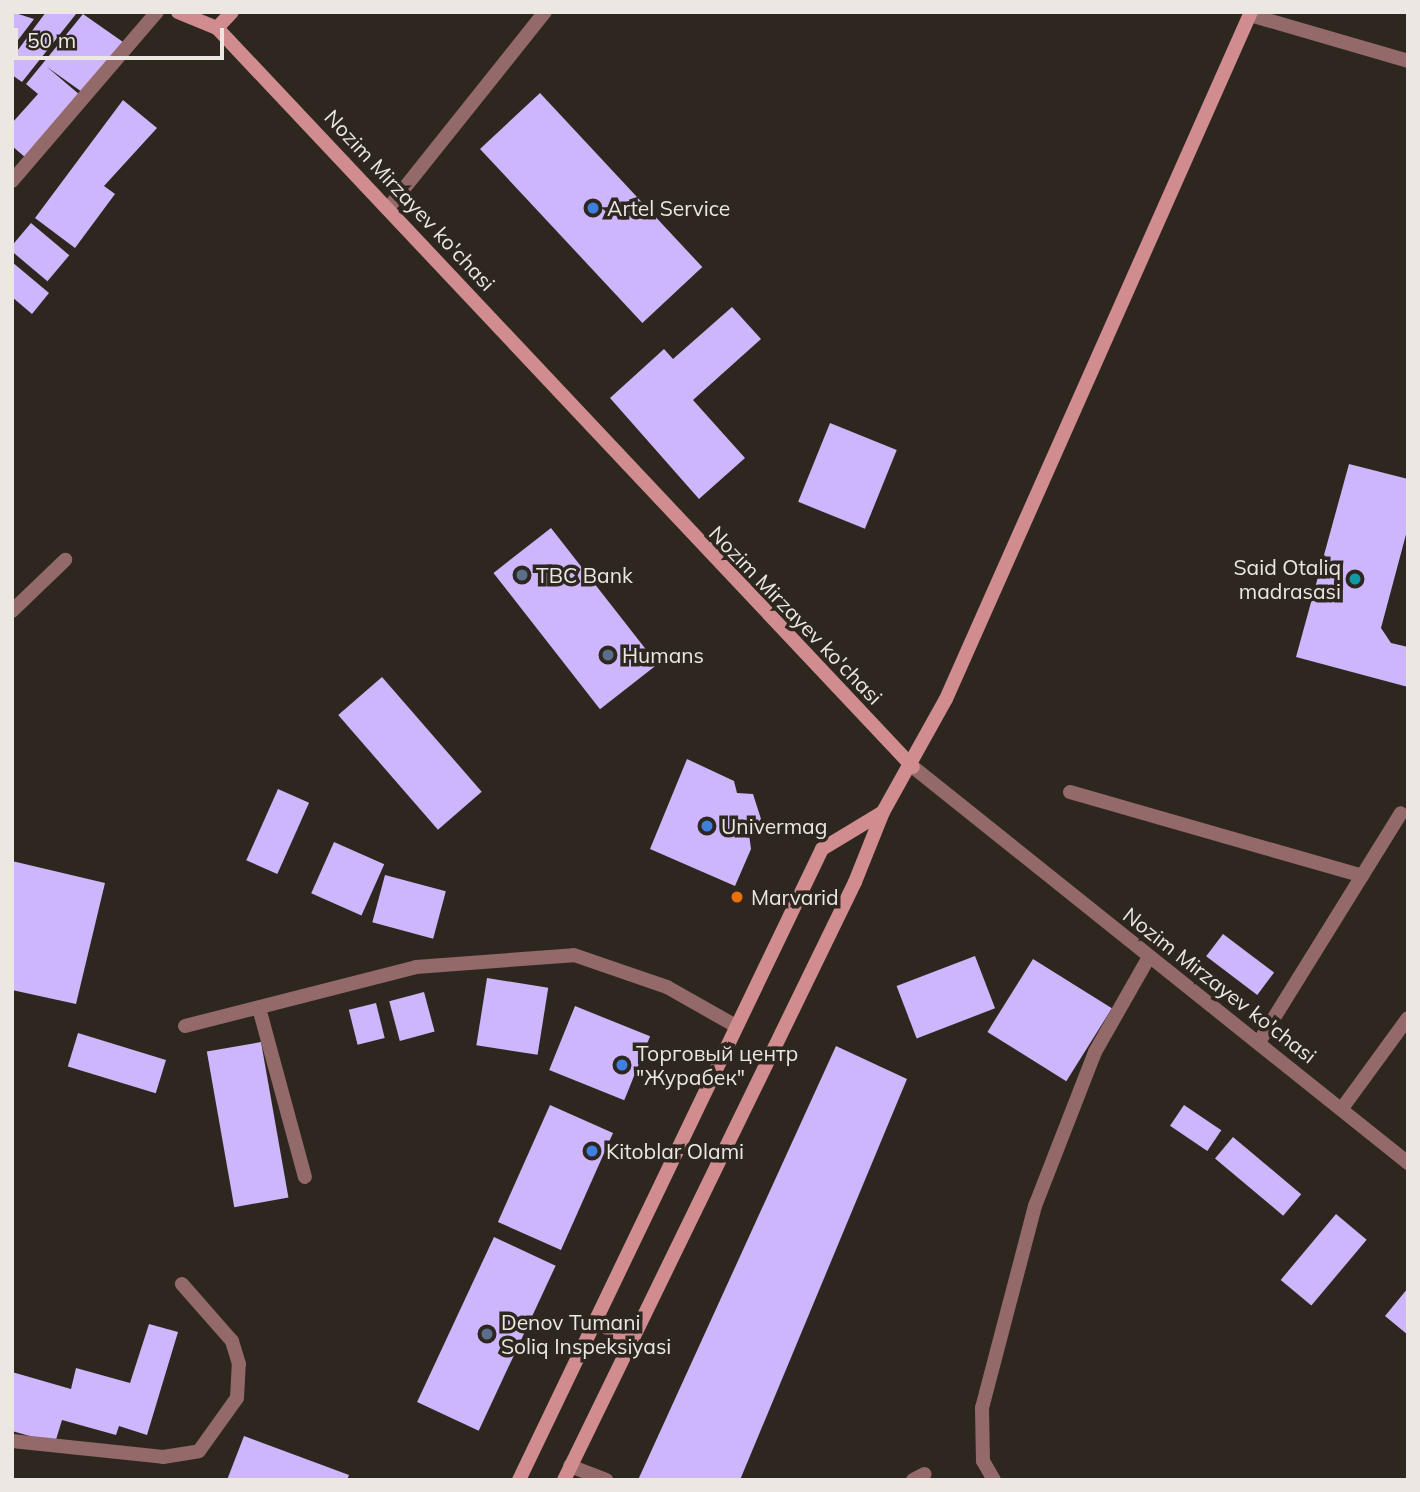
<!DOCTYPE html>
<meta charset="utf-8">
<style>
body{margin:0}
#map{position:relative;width:1420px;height:1492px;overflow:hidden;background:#2e2720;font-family:Mulish,sans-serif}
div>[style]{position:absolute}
.building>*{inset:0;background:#cdb6fb;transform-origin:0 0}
.lane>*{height:14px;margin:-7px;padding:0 7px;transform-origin:7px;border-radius:7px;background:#93696a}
.street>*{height:14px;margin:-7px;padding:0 7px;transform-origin:7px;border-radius:7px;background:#93696a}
.secondary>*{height:14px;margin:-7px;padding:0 7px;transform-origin:7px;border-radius:7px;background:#d08c8e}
.dots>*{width:19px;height:19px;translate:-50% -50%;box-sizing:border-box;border:4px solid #2e2720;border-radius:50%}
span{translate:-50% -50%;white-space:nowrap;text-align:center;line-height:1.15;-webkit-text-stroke:7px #2e2720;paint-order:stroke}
.street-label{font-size:21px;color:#ece7e3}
.poi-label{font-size:21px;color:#ece7e3}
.left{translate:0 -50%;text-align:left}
.right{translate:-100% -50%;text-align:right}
.frame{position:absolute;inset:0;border:14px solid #ece7e3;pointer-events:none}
.scale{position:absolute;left:14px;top:28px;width:210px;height:32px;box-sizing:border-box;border:4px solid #ece7e3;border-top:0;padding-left:9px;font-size:21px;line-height:24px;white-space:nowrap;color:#ece7e3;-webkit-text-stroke:5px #2e2720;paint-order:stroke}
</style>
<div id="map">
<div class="building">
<i style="clip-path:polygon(12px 12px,34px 19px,12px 48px)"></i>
<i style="clip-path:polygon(46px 12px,76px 14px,22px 82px,12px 75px,12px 58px)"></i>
<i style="clip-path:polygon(83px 14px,123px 42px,82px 92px,47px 67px,80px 95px,26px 158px,12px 146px,12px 123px,38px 94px,26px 84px)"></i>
<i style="left:540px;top:93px;width:238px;height:82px;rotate:47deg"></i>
<i style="clip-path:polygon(123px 100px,157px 128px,104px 186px,115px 194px,75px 248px,35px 218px)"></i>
<i style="left:31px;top:223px;width:50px;height:34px;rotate:40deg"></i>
<i style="clip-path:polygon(12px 262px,49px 293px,32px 314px,12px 297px)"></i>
<i style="clip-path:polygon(732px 307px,761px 339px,693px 400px,745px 458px,699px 499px,610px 398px,664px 349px,673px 359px)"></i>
<i style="left:830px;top:423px;width:72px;height:85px;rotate:22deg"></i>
<i style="clip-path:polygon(1349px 464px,1408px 479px,1408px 527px,1381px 628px,1391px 643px,1408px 647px,1408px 687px,1296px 657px)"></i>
<i style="left:551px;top:528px;width:173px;height:73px;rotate:52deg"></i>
<i style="left:382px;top:677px;width:152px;height:58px;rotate:49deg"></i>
<i style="clip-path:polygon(687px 759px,734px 781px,737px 793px,753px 794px,761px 819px,749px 834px,751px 849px,735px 886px,650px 849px)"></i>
<i style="left:278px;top:789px;width:34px;height:78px;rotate:24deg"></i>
<i style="left:334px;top:842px;width:55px;height:56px;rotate:24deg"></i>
<i style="clip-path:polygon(12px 861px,105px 883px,76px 1004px,12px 990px)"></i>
<i style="left:385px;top:875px;width:63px;height:49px;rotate:15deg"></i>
<i style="left:1223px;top:934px;width:64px;height:28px;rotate:37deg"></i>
<i style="left:975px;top:956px;width:56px;height:84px;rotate:69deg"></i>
<i style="left:1033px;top:959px;width:93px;height:86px;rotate:32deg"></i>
<i style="left:487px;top:978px;width:62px;height:68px;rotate:9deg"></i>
<i style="left:424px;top:992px;width:41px;height:36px;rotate:75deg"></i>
<i style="left:376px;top:1003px;width:36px;height:28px;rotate:76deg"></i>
<i style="left:575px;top:1006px;width:81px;height:69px;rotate:22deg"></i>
<i style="left:78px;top:1033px;width:92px;height:35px;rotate:17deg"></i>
<i style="left:261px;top:1042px;width:158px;height:55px;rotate:80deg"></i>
<i style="clip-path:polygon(836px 1046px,907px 1079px,740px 1480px,638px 1480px)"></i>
<i style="left:550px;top:1105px;width:69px;height:128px;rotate:24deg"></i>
<i style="left:1184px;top:1105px;width:45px;height:25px;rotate:34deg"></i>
<i style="left:1233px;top:1137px;width:89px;height:28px;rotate:40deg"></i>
<i style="left:1336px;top:1214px;width:40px;height:86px;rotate:40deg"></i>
<i style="left:494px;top:1237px;width:68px;height:182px;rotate:25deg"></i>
<i style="clip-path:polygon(1408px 1288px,1408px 1335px,1385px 1316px)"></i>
<i style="clip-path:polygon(149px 1324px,178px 1332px,147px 1435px,119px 1426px,116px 1435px,62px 1420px,55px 1443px,12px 1431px,12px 1372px,71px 1389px,76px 1368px,130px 1383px)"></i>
<i style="clip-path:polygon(244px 1436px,349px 1475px,347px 1480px,227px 1480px)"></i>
</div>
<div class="lane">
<i style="left:1250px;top:15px;width:165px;rotate:16.2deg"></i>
<i style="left:1070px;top:792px;width:304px;rotate:16deg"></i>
<i style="left:1259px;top:1042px;width:269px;rotate:-58.2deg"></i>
<i style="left:1343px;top:1107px;width:110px;rotate:-53.9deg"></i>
<i style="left:570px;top:1466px;width:39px;rotate:21deg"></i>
<i style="left:913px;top:1480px;width:13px;rotate:-27deg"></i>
</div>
<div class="street">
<i style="left:12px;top:181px;width:223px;rotate:-49.4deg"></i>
<i style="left:390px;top:206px;width:248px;rotate:-51.4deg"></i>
<i style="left:12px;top:611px;width:74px;rotate:-43.9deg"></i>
<i style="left:913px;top:767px;width:634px;rotate:38.66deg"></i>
<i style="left:259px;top:1008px;width:175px;rotate:74.8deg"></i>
<i style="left:185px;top:1026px;width:238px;rotate:-14.3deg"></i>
<i style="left:416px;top:967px;width:158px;rotate:-4.3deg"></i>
<i style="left:574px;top:955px;width:98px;rotate:19deg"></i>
<i style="left:667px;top:987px;width:79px;rotate:29.5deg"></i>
<i style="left:12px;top:1441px;width:152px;rotate:6deg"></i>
<i style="left:163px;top:1457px;width:36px;rotate:-9deg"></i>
<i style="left:199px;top:1451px;width:65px;rotate:-54.4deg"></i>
<i style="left:237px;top:1398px;width:34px;rotate:-87deg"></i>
<i style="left:239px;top:1364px;width:24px;rotate:-107deg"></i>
<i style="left:232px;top:1341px;width:76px;rotate:-131.3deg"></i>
<i style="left:994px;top:1480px;width:22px;rotate:-120deg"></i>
<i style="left:983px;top:1461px;width:53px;rotate:-91.1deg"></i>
<i style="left:982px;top:1408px;width:209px;rotate:-75.3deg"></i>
<i style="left:1035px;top:1206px;width:165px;rotate:-68.7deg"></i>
<i style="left:1095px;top:1052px;width:109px;rotate:-60.4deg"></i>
</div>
<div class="secondary">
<i style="left:178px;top:12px;width:42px;rotate:22.3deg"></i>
<i style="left:217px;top:28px;width:1015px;rotate:46.72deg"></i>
<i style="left:217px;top:28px;width:22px;rotate:-47deg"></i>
<i style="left:595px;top:1322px;width:41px;rotate:25.9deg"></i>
<i style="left:519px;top:1480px;width:700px;rotate:-64.35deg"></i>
<i style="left:822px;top:849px;width:71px;rotate:-31.2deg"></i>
<i style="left:564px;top:1480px;width:665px;rotate:-64.05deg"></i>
<i style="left:855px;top:882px;width:75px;rotate:-68.2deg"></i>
<i style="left:883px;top:812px;width:129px;rotate:-60.9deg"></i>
<i style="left:946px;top:699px;width:752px;rotate:-66.06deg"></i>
</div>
<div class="dots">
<i style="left:593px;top:208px;background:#3f7fe0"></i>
<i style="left:522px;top:575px;background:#5c6f8a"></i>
<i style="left:1355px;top:579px;background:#0f9aa8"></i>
<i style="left:608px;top:655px;background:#5c6f8a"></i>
<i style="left:707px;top:826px;background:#3f7fe0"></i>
<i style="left:737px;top:897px;background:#e8710a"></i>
<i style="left:622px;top:1065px;background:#3f7fe0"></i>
<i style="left:592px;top:1151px;background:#3f7fe0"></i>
<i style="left:487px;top:1334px;background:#5c6f8a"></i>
</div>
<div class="street-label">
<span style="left:410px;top:200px;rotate:47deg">Nozim Mirzayev ko'chasi</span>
<span style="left:796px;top:615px;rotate:46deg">Nozim Mirzayev ko'chasi</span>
<span style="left:1220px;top:985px;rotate:38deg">Nozim Mirzayev ko'chasi</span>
</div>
<div class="poi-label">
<span class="left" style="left:607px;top:208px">Artel Service</span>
<span class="right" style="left:1341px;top:579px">Said Otaliq<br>madrasasi</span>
<span class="left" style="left:536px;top:575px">TBC Bank</span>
<span class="left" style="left:622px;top:655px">Humans</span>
<span class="left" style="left:721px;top:826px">Univermag</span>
<span class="left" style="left:751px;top:897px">Marvarid</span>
<span class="left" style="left:636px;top:1065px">Торговый центр<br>"Журабек"</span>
<span class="left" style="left:606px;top:1151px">Kitoblar Olami</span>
<span class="left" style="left:501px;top:1334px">Denov Tumani<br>Soliq Inspeksiyasi</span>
</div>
<div class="frame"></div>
<div class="scale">50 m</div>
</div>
